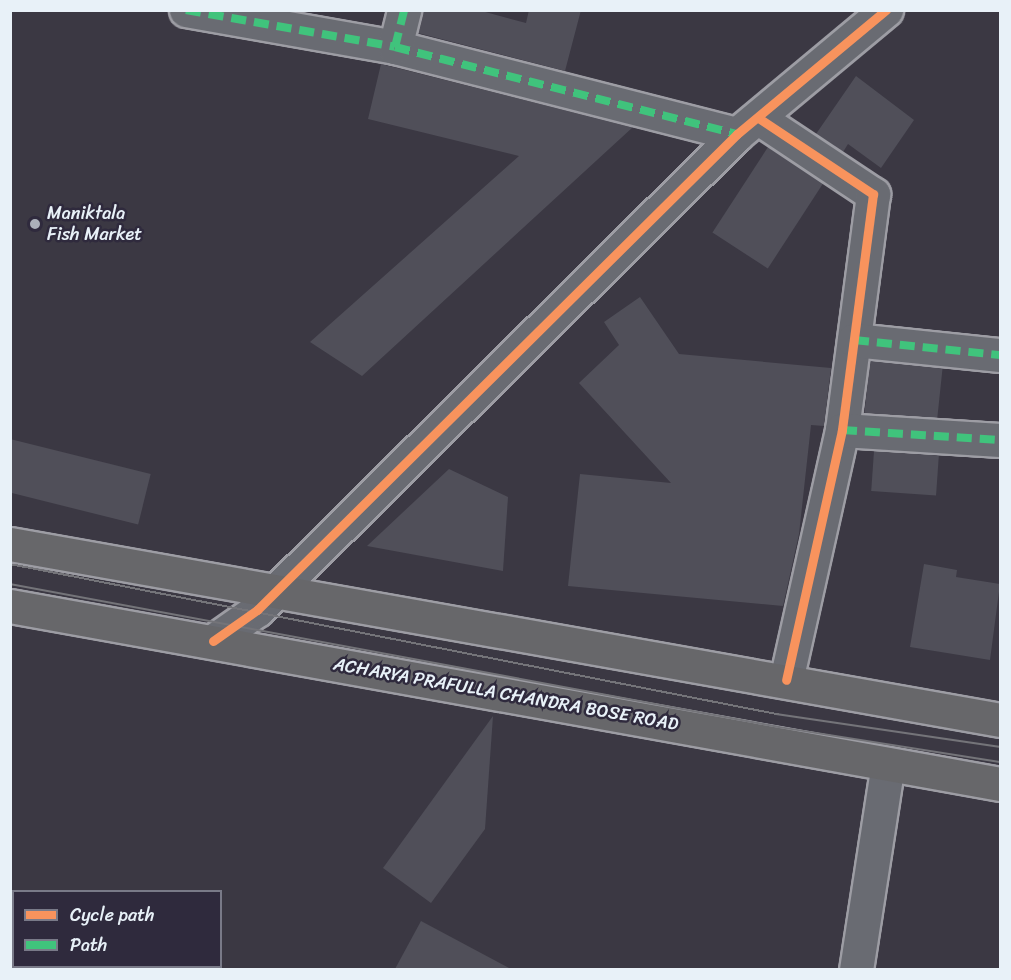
<!DOCTYPE html>
<style>
body{margin:0}
#map{position:relative;width:1011px;height:980px;overflow:hidden;background:#3b3843;font-family:Sriracha,sans-serif}
div>[style]{position:absolute}
.building>*{inset:0;background:#504f59;transform-origin:0 0}
.roads{filter:drop-shadow(2px 0 #9d9da4) drop-shadow(-2px 0 #9d9da4) drop-shadow(0 2px #9d9da4) drop-shadow(0 -2px #9d9da4)}
.minor>*{height:33px;margin:-16.5px;padding:0 16.5px;transform-origin:16.5px;border-radius:16.5px;background:#696b72}
.major>*{height:33px;margin:-16.5px;padding:0 16.5px;transform-origin:16.5px;border-radius:16.5px;background:#67676a}
.tram>*{height:1.5px;margin:-0.75px;padding:0 0.75px;transform-origin:0.75px;border-radius:0.75px;background:#747479}
.quiet>*{height:8px;margin-top:-4px;transform-origin:0;background:repeating-linear-gradient(90deg,#40c37c 0 15px,transparent 0 23px)}
.cycleway>*{height:9px;margin:-4.5px;padding:0 4.5px;transform-origin:4.5px;border-radius:4.5px;background:#f8935d}
.dots>*{width:16px;height:16px;translate:-50% -50%;box-sizing:border-box;border:3px solid #2f2a3d;border-radius:50%}
span{translate:-50% -50%;white-space:nowrap;text-align:center;line-height:1.15;-webkit-text-stroke:5px #2f2a3d;paint-order:stroke}
.poi-label{font-size:18px;color:#e8f1f8}
.left{translate:0 -50%;text-align:left}
.street-label{font-size:18px;color:#e8f1f8}
.frame{position:absolute;inset:0;border:12px solid #e8f1f8;pointer-events:none}
.legend{position:absolute;left:12px;top:890px;width:210px;height:78px;box-sizing:border-box;background:#2f2a3d;border:2px solid #797a88;margin:0;padding:8px 10px;list-style:none;font-size:18px;color:#e8f1f8}
.legend li{display:flex;align-items:center;gap:12px;height:30px}
.legend b{width:30px;border:2px solid #797a88}
</style>
<div id="map">
<div class="building">
<i style="clip-path:polygon(422px 10px,478px 10px,526px 23px,529px 10px,581px 10px,565px 71px,418px 33px)"></i>
<i style="clip-path:polygon(381px 64px,633px 127px,362px 376px,310px 342px,519px 156px,368px 119px)"></i>
<i style="clip-path:polygon(856px 76px,914px 120px,881px 168px,848px 144px,843px 152px,816px 134px)"></i>
<i style="left:768px;top:147px;width:66px;height:102px;rotate:33deg"></i>
<i style="clip-path:polygon(640px 297px,679px 354px,831px 368px,824px 426px,811px 425px,799px 534px,783px 606px,568px 586px,580px 474px,671px 483px,579px 383px,619px 345px,604px 322px)"></i>
<i style="left:870px;top:360px;width:73px;height:53px;rotate:6deg"></i>
<i style="left:10px;top:439px;width:145px;height:52px;rotate:14deg"></i>
<i style="left:874px;top:451px;width:65px;height:40px;rotate:4deg"></i>
<i style="clip-path:polygon(449px 469px,508px 497px,503px 571px,367px 546px)"></i>
<i style="clip-path:polygon(924px 564px,957px 570px,956px 577px,1000px 584px,990px 660px,910px 647px)"></i>
<i style="clip-path:polygon(493px 716px,485px 829px,431px 903px,383px 868px)"></i>
<i style="clip-path:polygon(421px 921px,511px 969px,395px 969px)"></i>
</div>
<div class="roads">
<div class="minor">
<i style="left:186px;top:10px;width:212px;rotate:10deg"></i>
<i style="left:395px;top:47px;width:353px;rotate:14.3deg"></i>
<i style="left:395px;top:47px;width:38px;rotate:-76deg"></i>
<i style="left:760px;top:119px;width:136px;rotate:33.6deg"></i>
<i style="left:873px;top:194px;width:238px;rotate:97.5deg"></i>
<i style="left:842px;top:430px;width:256px;rotate:102.6deg"></i>
<i style="left:854px;top:340px;width:147px;rotate:5.9deg"></i>
<i style="left:842px;top:430px;width:158px;rotate:3.6deg"></i>
<i style="left:213px;top:641px;width:54px;rotate:-35.2deg"></i>
<i style="left:257px;top:610px;width:676px;rotate:-44.76deg"></i>
<i style="left:737px;top:134px;width:194px;rotate:-39.8deg"></i>
<i style="left:856px;top:970px;width:208px;rotate:-81.2deg"></i>
</div>
<div class="major">
<i style="left:10px;top:544px;width:1006px;rotate:10.08deg"></i>
<i style="left:10px;top:606px;width:1006px;rotate:10.19deg"></i>
</div>
</div>
<div class="tram">
<i style="left:10px;top:564px;width:782px;rotate:11.07deg"></i>
<i style="left:777px;top:714px;width:225px;rotate:8.4deg"></i>
<i style="left:10px;top:584px;width:782px;rotate:10.53deg"></i>
<i style="left:779px;top:727px;width:224px;rotate:9deg"></i>
</div>
<div class="quiet">
<i style="left:186px;top:10px;width:212px;rotate:10deg"></i>
<i style="left:395px;top:47px;width:353px;rotate:14.3deg"></i>
<i style="left:395px;top:47px;width:38px;rotate:-76deg"></i>
<i style="left:854px;top:340px;width:147px;rotate:5.9deg"></i>
<i style="left:842px;top:430px;width:158px;rotate:3.6deg"></i>
</div>
<div class="cycleway">
<i style="left:760px;top:119px;width:136px;rotate:33.6deg"></i>
<i style="left:873px;top:194px;width:238px;rotate:97.5deg"></i>
<i style="left:842px;top:430px;width:256px;rotate:102.6deg"></i>
<i style="left:213px;top:641px;width:54px;rotate:-35.2deg"></i>
<i style="left:257px;top:610px;width:676px;rotate:-44.76deg"></i>
<i style="left:737px;top:134px;width:194px;rotate:-39.8deg"></i>
</div>
<div class="dots">
<i style="left:35px;top:224px;background:#abb0b9"></i>
</div>
<div class="poi-label">
<span class="left" style="left:47px;top:224px">Maniktala<br>Fish Market</span>
</div>
<div class="street-label">
<span style="left:506px;top:694px;rotate:10deg">ACHARYA PRAFULLA CHANDRA BOSE ROAD</span>
</div>
<div class="frame"></div>
<ul class="legend">
<li><b style="height:8px;background:#f8935d"></b>Cycle path</li>
<li><b style="height:8px;background:#40c37c"></b>Path</li>
</ul>
</div>
